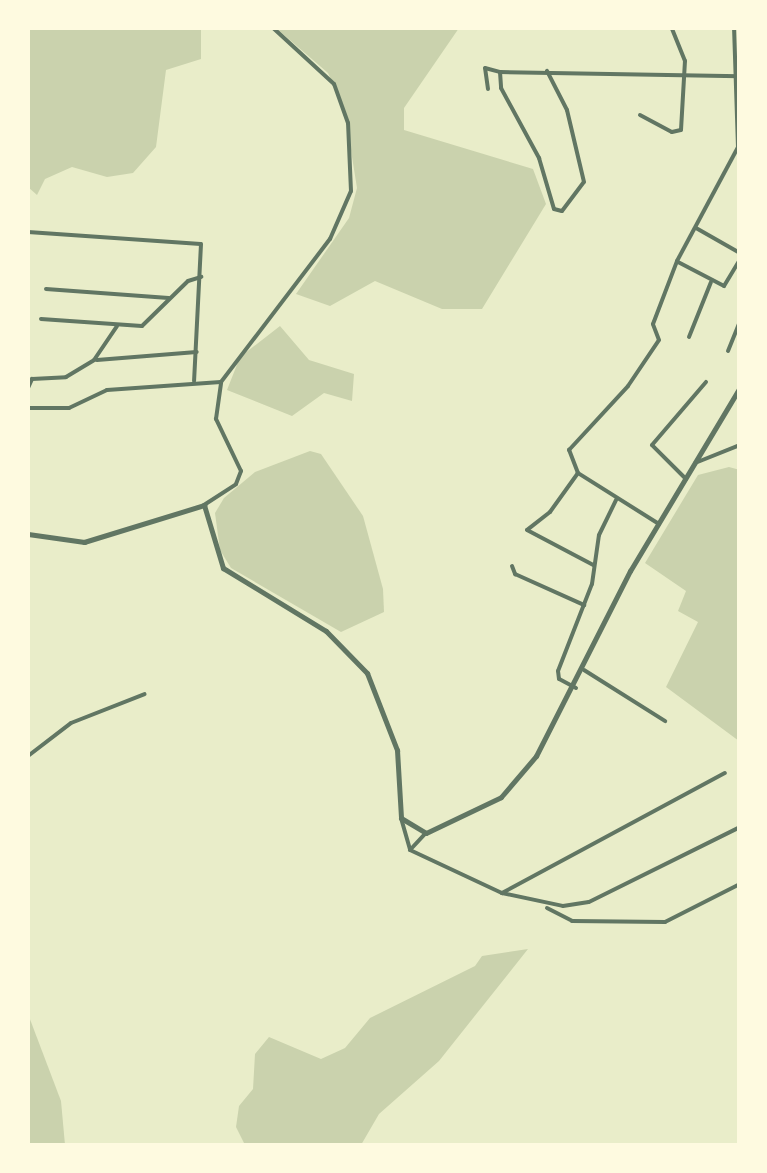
<!DOCTYPE html>
<style>
body{margin:0}
#map{position:relative;width:767px;height:1173px;overflow:hidden;background:#e9edc9;font-family:"DejaVu Sans",sans-serif}
div>[style]{position:absolute}
.green>*{inset:0;background:#cad2ad}
.minor>*{height:4px;margin:-2px;padding:0 2px;transform-origin:2px;border-radius:2px;background:#617663}
.tertiary>*{height:5px;margin:-2.5px;padding:0 2.5px;transform-origin:2.5px;border-radius:2.5px;background:#617663}
span{translate:-50% -50%;white-space:nowrap;text-align:center;line-height:1.15;-webkit-text-stroke:10px #fefae0;paint-order:stroke}
.frame{position:absolute;inset:0;border:30px solid #fefae0;pointer-events:none}
</style>
<div id="map">
<div class="green">
<i style="clip-path:polygon(28px 28px,201px 28px,201px 59px,166px 70px,156px 147px,133px 173px,107px 177px,72px 167px,45px 179px,37px 195px,28px 187px)"></i>
<i style="clip-path:polygon(276px 28px,459px 28px,404px 108px,404px 130px,533px 169px,546px 204px,482px 309px,442px 309px,375px 281px,330px 306px,296px 294px,349px 218px,357px 188px,344px 107px,328px 73px)"></i>
<i style="clip-path:polygon(280px 326px,309px 360px,354px 374px,352px 401px,324px 393px,292px 416px,227px 390px,240px 357px)"></i>
<i style="clip-path:polygon(310px 451px,321px 454px,363px 516px,383px 589px,384px 612px,341px 632px,231px 568px,220px 550px,215px 513px,224px 498px,255px 472px)"></i>
<i style="clip-path:polygon(729px 467px,740px 470px,739px 741px,666px 687px,698px 622px,678px 611px,686px 591px,645px 563px,698px 475px)"></i>
<i style="clip-path:polygon(528px 949px,439px 1061px,379px 1114px,361px 1145px,245px 1145px,236px 1127px,239px 1106px,253px 1089px,255px 1054px,269px 1037px,321px 1059px,345px 1048px,370px 1018px,475px 966px,482px 956px)"></i>
<i style="clip-path:polygon(28px 1014px,61px 1101px,65px 1145px,28px 1145px)"></i>
</div>
<div class="minor">
<i style="left:500px;top:72px;width:240px;rotate:1deg"></i>
<i style="left:488px;top:89px;width:21px;rotate:-98deg"></i>
<i style="left:485px;top:68px;width:16px;rotate:15deg"></i>
<i style="left:500px;top:72px;width:16px;rotate:86deg"></i>
<i style="left:501px;top:88px;width:80px;rotate:61.5deg"></i>
<i style="left:539px;top:158px;width:53px;rotate:73.6deg"></i>
<i style="left:554px;top:209px;width:8px;rotate:14deg"></i>
<i style="left:562px;top:211px;width:36px;rotate:-53deg"></i>
<i style="left:584px;top:182px;width:74px;rotate:-103.3deg"></i>
<i style="left:567px;top:110px;width:44px;rotate:-117.1deg"></i>
<i style="left:640px;top:115px;width:36px;rotate:28deg"></i>
<i style="left:672px;top:132px;width:9px;rotate:-13deg"></i>
<i style="left:681px;top:130px;width:69px;rotate:-86.7deg"></i>
<i style="left:685px;top:61px;width:35px;rotate:-112deg"></i>
<i style="left:696px;top:228px;width:51px;rotate:29.6deg"></i>
<i style="left:28px;top:232px;width:173px;rotate:4deg"></i>
<i style="left:201px;top:244px;width:137px;rotate:92.9deg"></i>
<i style="left:678px;top:262px;width:52px;rotate:27.6deg"></i>
<i style="left:724px;top:286px;width:31px;rotate:-59deg"></i>
<i style="left:46px;top:289px;width:123px;rotate:4.2deg"></i>
<i style="left:41px;top:319px;width:101px;rotate:4deg"></i>
<i style="left:142px;top:326px;width:64px;rotate:-44.4deg"></i>
<i style="left:188px;top:281px;width:14px;rotate:-17deg"></i>
<i style="left:689px;top:337px;width:59px;rotate:-68.2deg"></i>
<i style="left:728px;top:351px;width:31px;rotate:-68deg"></i>
<i style="left:97px;top:360px;width:100px;rotate:-4.6deg"></i>
<i style="left:28px;top:388px;width:10px;rotate:-66deg"></i>
<i style="left:32px;top:379px;width:34px;rotate:-3deg"></i>
<i style="left:66px;top:377px;width:33px;rotate:-31deg"></i>
<i style="left:94px;top:360px;width:41px;rotate:-55.9deg"></i>
<i style="left:28px;top:408px;width:41px"></i>
<i style="left:69px;top:408px;width:42px;rotate:-25.3deg"></i>
<i style="left:107px;top:390px;width:114px;rotate:-4deg"></i>
<i style="left:695px;top:463px;width:48px;rotate:-21.8deg"></i>
<i style="left:578px;top:473px;width:48px;rotate:125.7deg"></i>
<i style="left:550px;top:512px;width:29px;rotate:142deg"></i>
<i style="left:527px;top:530px;width:75px;rotate:27.9deg"></i>
<i style="left:686px;top:479px;width:48px;rotate:-135deg"></i>
<i style="left:652px;top:445px;width:83px;rotate:-49.4deg"></i>
<i style="left:204px;top:505px;width:38px;rotate:-33deg"></i>
<i style="left:236px;top:484px;width:14px;rotate:-69deg"></i>
<i style="left:241px;top:471px;width:58px;rotate:-115.7deg"></i>
<i style="left:216px;top:419px;width:37px;rotate:-82deg"></i>
<i style="left:221px;top:382px;width:180px;rotate:-52.7deg"></i>
<i style="left:330px;top:239px;width:52px;rotate:-66.4deg"></i>
<i style="left:351px;top:191px;width:68px;rotate:-92.5deg"></i>
<i style="left:348px;top:123px;width:41px;rotate:-109.7deg"></i>
<i style="left:334px;top:84px;width:83px;rotate:-137.4deg"></i>
<i style="left:659px;top:524px;width:96px;rotate:-147.8deg"></i>
<i style="left:578px;top:473px;width:25px;rotate:-111deg"></i>
<i style="left:569px;top:450px;width:87px;rotate:-47.3deg"></i>
<i style="left:628px;top:386px;width:55px;rotate:-56deg"></i>
<i style="left:659px;top:340px;width:17px;rotate:-111deg"></i>
<i style="left:653px;top:324px;width:67px;rotate:-69.1deg"></i>
<i style="left:677px;top:261px;width:129px;rotate:-61.8deg"></i>
<i style="left:738px;top:147px;width:119px;rotate:-91.9deg"></i>
<i style="left:512px;top:566px;width:9px;rotate:69deg"></i>
<i style="left:515px;top:574px;width:76px;rotate:24.2deg"></i>
<i style="left:584px;top:670px;width:96px;rotate:32.2deg"></i>
<i style="left:576px;top:688px;width:19px;rotate:-152deg"></i>
<i style="left:559px;top:679px;width:8px;rotate:-97deg"></i>
<i style="left:558px;top:671px;width:93px;rotate:-68.7deg"></i>
<i style="left:592px;top:584px;width:49px;rotate:-81.9deg"></i>
<i style="left:599px;top:535px;width:39px;rotate:-64deg"></i>
<i style="left:28px;top:756px;width:54px;rotate:-37.5deg"></i>
<i style="left:71px;top:723px;width:79px;rotate:-21.4deg"></i>
<i style="left:401px;top:818px;width:33px;rotate:74deg"></i>
<i style="left:410px;top:850px;width:102px;rotate:25.1deg"></i>
<i style="left:502px;top:893px;width:62px;rotate:12deg"></i>
<i style="left:563px;top:906px;width:26px;rotate:-9deg"></i>
<i style="left:589px;top:902px;width:169px;rotate:-26.4deg"></i>
<i style="left:410px;top:850px;width:23px;rotate:-47deg"></i>
<i style="left:502px;top:893px;width:253px;rotate:-28.3deg"></i>
<i style="left:547px;top:908px;width:28px;rotate:27deg"></i>
<i style="left:572px;top:921px;width:93px;rotate:0.6deg"></i>
<i style="left:665px;top:922px;width:84px;rotate:-26.9deg"></i>
<i style="left:739px;top:957px;width:1px"></i>
</div>
<div class="tertiary">
<i style="left:28px;top:534px;width:57px;rotate:8.1deg"></i>
<i style="left:84px;top:542px;width:126px;rotate:-17.1deg"></i>
<i style="left:204px;top:505px;width:66px;rotate:73.2deg"></i>
<i style="left:223px;top:568px;width:121px;rotate:31.5deg"></i>
<i style="left:326px;top:631px;width:59px;rotate:45.7deg"></i>
<i style="left:367px;top:673px;width:83px;rotate:68.7deg"></i>
<i style="left:397px;top:750px;width:68px;rotate:86.6deg"></i>
<i style="left:401px;top:818px;width:29px;rotate:31deg"></i>
<i style="left:426px;top:833px;width:83px;rotate:-25.6deg"></i>
<i style="left:501px;top:797px;width:54px;rotate:-49.5deg"></i>
<i style="left:536px;top:756px;width:208px;rotate:-63.1deg"></i>
<i style="left:630px;top:571px;width:214px;rotate:-59.1deg"></i>
</div>
<div class="frame"></div>
</div>
